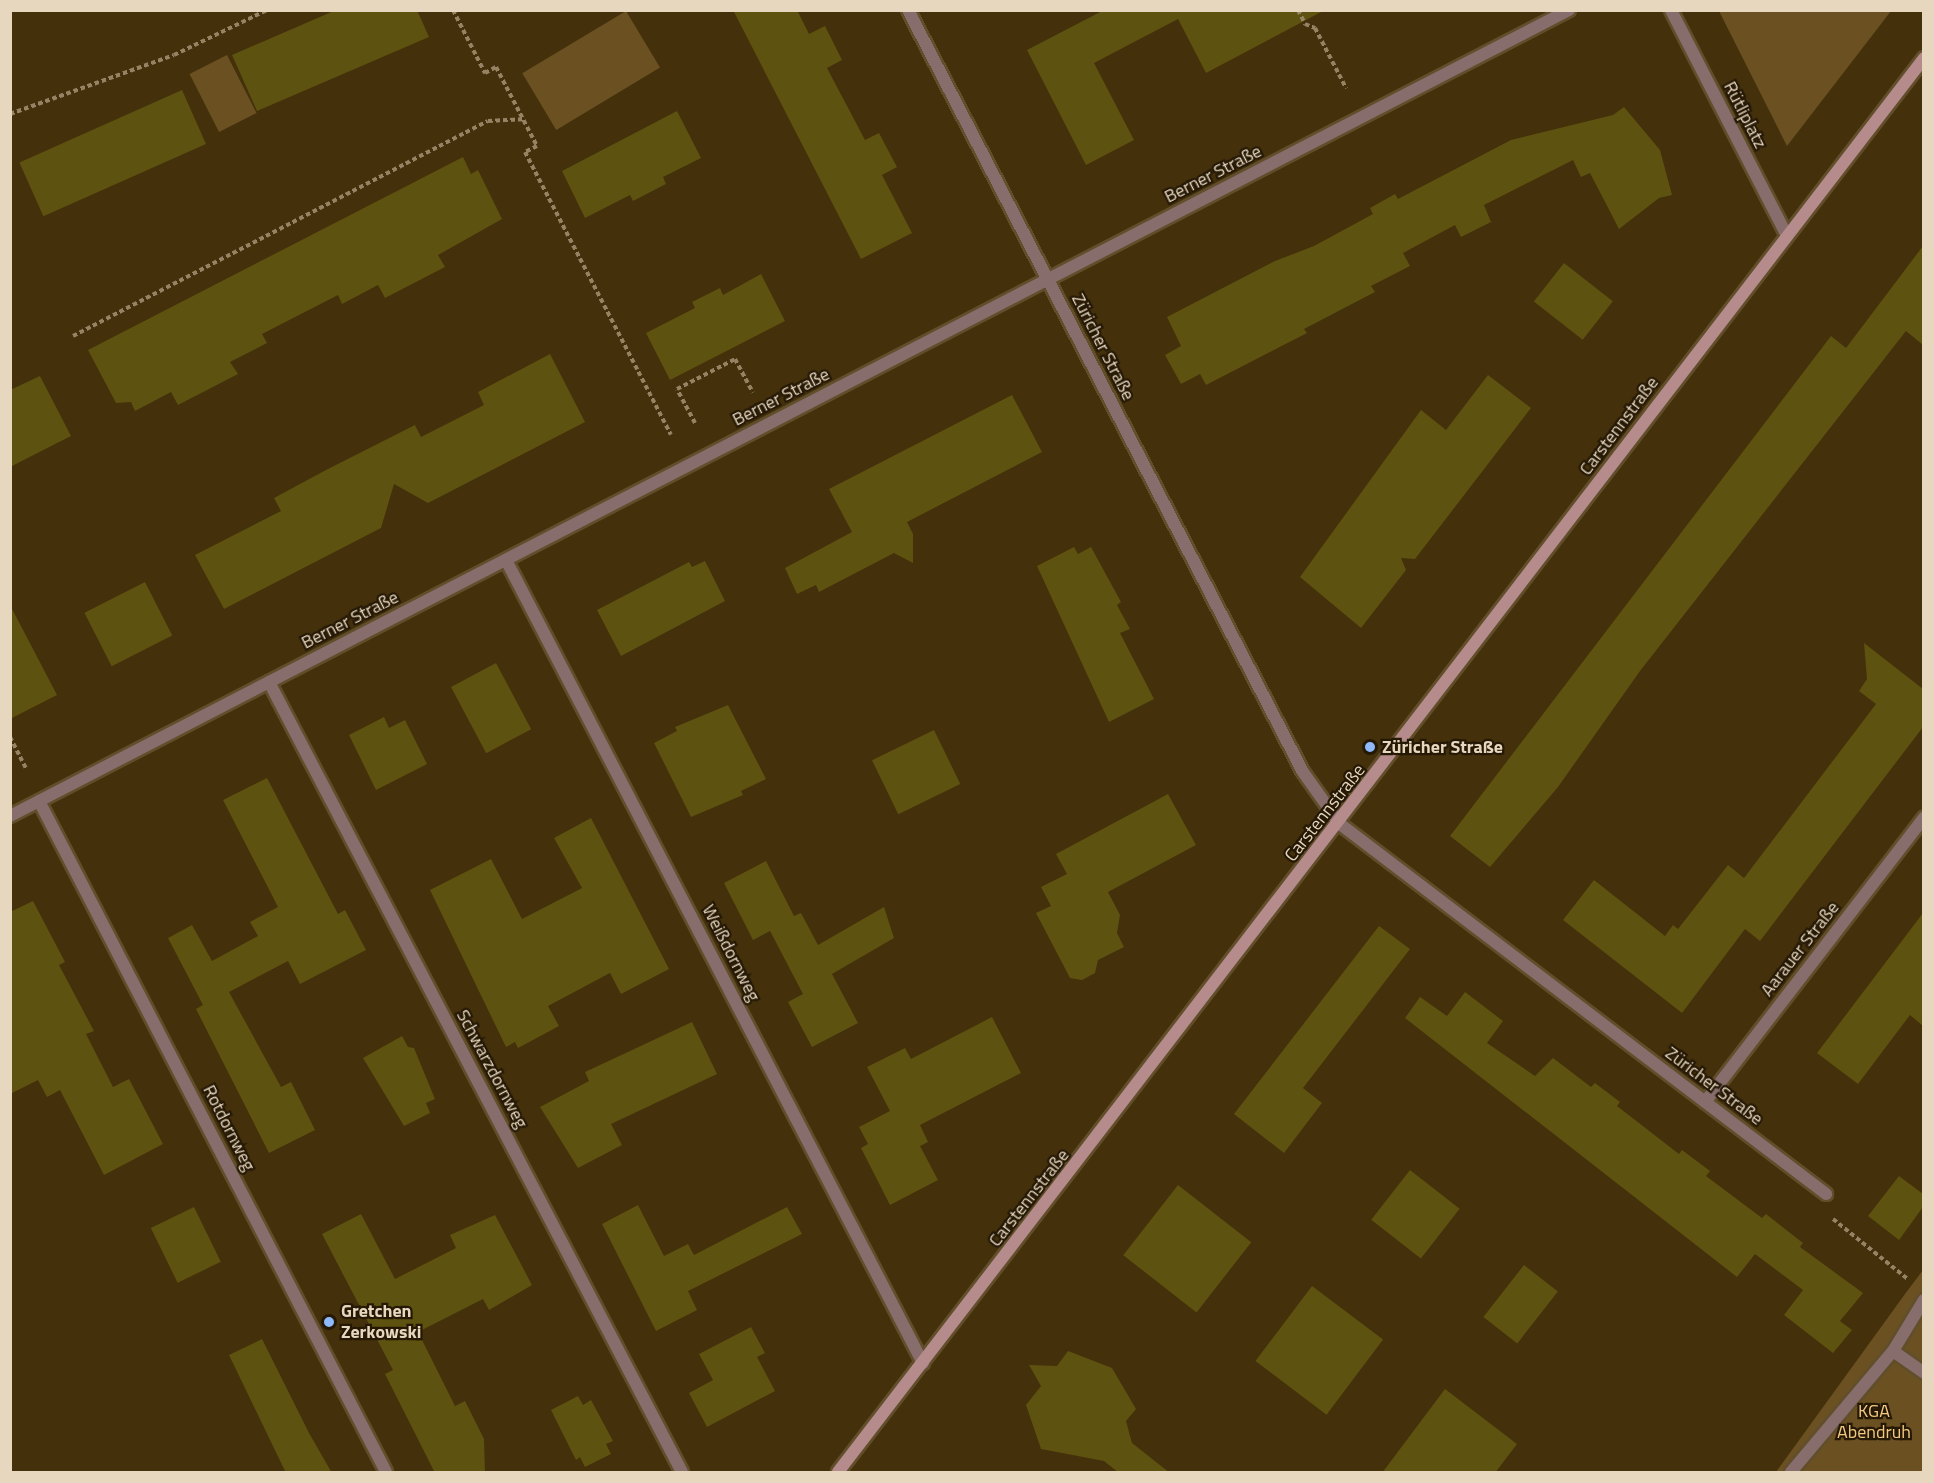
<!DOCTYPE html>
<meta charset="utf-8">
<style>
body{margin:0}
#map{position:relative;width:1934px;height:1483px;overflow:hidden;background:#44300b;font-family:"Titillium Web",sans-serif}
div>[style]{position:absolute}
.green>*{inset:0;background:#6b5122;transform-origin:0 0}
.building>*{inset:0;background:#5d520f;transform-origin:0 0}
.path>*{height:4px;margin-top:-2px;transform-origin:0;background:repeating-linear-gradient(90deg,#958364 0 4.5px,transparent 0 7.5px)}
.roads{filter:drop-shadow(2px 0 #614e2b) drop-shadow(-2px 0 #614e2b) drop-shadow(0 2px #614e2b) drop-shadow(0 -2px #614e2b)}
.lane>*{height:12px;margin:-6px;padding:0 6px;transform-origin:6px;border-radius:6px;background:#876d6c}
.street>*{height:12px;margin:-6px;padding:0 6px;transform-origin:6px;border-radius:6px;background:#876d6c}
.secondary>*{height:12px;margin:-6px;padding:0 6px;transform-origin:6px;border-radius:6px;background:#b58c8b}
.dots>*{width:16px;height:16px;translate:-50% -50%;box-sizing:border-box;border:3px solid #251906;border-radius:50%}
span{translate:-50% -50%;white-space:nowrap;text-align:center;line-height:1.15;-webkit-text-stroke:4.5px #251906;paint-order:stroke}
.street-label{font-size:18px;color:#e7d7bf}
.poi-label{font-size:18px;color:#e7d7bf;font-weight:700}
.left{translate:0 -50%;text-align:left}
.park-label{font-size:18px;color:#f4c982}
.frame{position:absolute;inset:0;border:12px solid #e7d7bf;pointer-events:none}
</style>
<div id="map">
<div class="green">
<i style="left:626px;top:11px;width:66px;height:121px;rotate:59deg"></i>
<i style="clip-path:polygon(1719px 11px,1891px 11px,1787px 146px)"></i>
<i style="left:227px;top:55px;width:65px;height:42px;rotate:63deg"></i>
<i style="clip-path:polygon(1923px 1270px,1923px 1472px,1776px 1472px,1905px 1294px)"></i>
</div>
<div class="building">
<i style="clip-path:polygon(336px 10px,417px 10px,429px 37px,257px 111px,232px 55px)"></i>
<i style="clip-path:polygon(733px 10px,797px 10px,809px 34px,825px 26px,842px 60px,827px 68px,865px 140px,879px 133px,897px 167px,882px 175px,912px 233px,861px 259px)"></i>
<i style="clip-path:polygon(1104px 10px,1325px 10px,1206px 73px,1178px 19px,1094px 63px,1134px 140px,1086px 165px,1027px 50px)"></i>
<i style="left:182px;top:90px;width:59px;height:178px;rotate:66deg"></i>
<i style="clip-path:polygon(1624px 107px,1660px 150px,1672px 195px,1659px 198px,1619px 229px,1590px 173px,1581px 177px,1573px 160px,1484px 205px,1491px 222px,1461px 237px,1455px 225px,1403px 253px,1410px 266px,1371px 286px,1375px 292px,1304px 329px,1307px 333px,1206px 385px,1200px 374px,1181px 384px,1165px 355px,1181px 346px,1167px 317px,1275px 261px,1314px 246px,1373px 214px,1370px 208px,1395px 194px,1398px 199px,1511px 140px,1613px 115px)"></i>
<i style="clip-path:polygon(677px 111px,701px 158px,663px 177px,666px 184px,633px 201px,630px 195px,585px 218px,562px 171px)"></i>
<i style="clip-path:polygon(463px 157px,471px 174px,478px 170px,502px 219px,438px 255px,445px 267px,385px 298px,378px 285px,342px 304px,338px 295px,262px 334px,267px 343px,230px 362px,238px 374px,178px 405px,171px 392px,135px 411px,131px 402px,116px 403px,88px 350px)"></i>
<i style="clip-path:polygon(1923px 246px,1923px 345px,1906px 331px,1640px 671px,1558px 787px,1490px 867px,1450px 836px,1831px 336px,1846px 348px)"></i>
<i style="left:1564px;top:263px;width:62px;height:49px;rotate:38deg"></i>
<i style="clip-path:polygon(761px 274px,785px 321px,670px 380px,646px 333px,695px 308px,692px 302px,720px 288px,723px 295px)"></i>
<i style="clip-path:polygon(550px 354px,585px 422px,428px 503px,394px 484px,381px 528px,224px 609px,195px 555px,281px 511px,274px 498px,326px 470px,415px 425px,421px 437px,484px 405px,478px 392px)"></i>
<i style="clip-path:polygon(1488px 375px,1531px 408px,1415px 559px,1401px 558px,1406px 570px,1361px 628px,1300px 577px,1421px 410px,1446px 430px)"></i>
<i style="clip-path:polygon(40px 376px,71px 436px,10px 467px,10px 390px)"></i>
<i style="clip-path:polygon(1012px 395px,1042px 452px,907px 522px,913px 534px,913px 563px,894px 553px,819px 592px,816px 585px,797px 594px,785px 568px,852px 532px,829px 489px)"></i>
<i style="clip-path:polygon(1074px 547px,1078px 554px,1091px 547px,1121px 602px,1117px 605px,1130px 629px,1120px 633px,1154px 699px,1109px 722px,1037px 566px)"></i>
<i style="clip-path:polygon(705px 561px,725px 601px,621px 656px,597px 610px,689px 562px,692px 567px)"></i>
<i style="left:145px;top:582px;width:60px;height:68px;rotate:63deg"></i>
<i style="clip-path:polygon(10px 605px,57px 695px,10px 719px)"></i>
<i style="clip-path:polygon(1864px 643px,1923px 689px,1923px 727px,1760px 941px,1745px 929px,1682px 1013px,1563px 920px,1594px 880px,1665px 936px,1673px 925px,1678px 929px,1728px 865px,1744px 878px,1876px 704px,1859px 691px,1867px 679px)"></i>
<i style="left:496px;top:663px;width:75px;height:51px;rotate:62deg"></i>
<i style="clip-path:polygon(728px 705px,766px 779px,741px 791px,743px 795px,691px 817px,654px 743px,677px 731px,675px 727px)"></i>
<i style="clip-path:polygon(384px 717px,389px 728px,405px 720px,427px 764px,376px 790px,349px 735px)"></i>
<i style="left:934px;top:730px;width:60px;height:69px;rotate:64deg"></i>
<i style="clip-path:polygon(267px 778px,338px 914px,345px 910px,366px 950px,300px 984px,288px 961px,229px 992px,281px 1087px,291px 1082px,315px 1130px,269px 1153px,196px 1009px,203px 1005px,168px 938px,192px 925px,212px 961px,258px 936px,250px 922px,278px 907px,223px 800px)"></i>
<i style="clip-path:polygon(1168px 794px,1196px 845px,1108px 892px,1120px 915px,1117px 933px,1124px 947px,1098px 960px,1095px 973px,1082px 980px,1070px 978px,1036px 913px,1051px 906px,1041px 887px,1067px 874px,1056px 854px)"></i>
<i style="clip-path:polygon(591px 818px,669px 969px,621px 994px,610px 973px,548px 1006px,559px 1026px,518px 1048px,515px 1042px,506px 1047px,430px 890px,491px 859px,522px 919px,582px 888px,554px 838px)"></i>
<i style="clip-path:polygon(766px 861px,794px 916px,801px 913px,818px 945px,884px 907px,894px 938px,832px 974px,858px 1023px,812px 1047px,788px 1002px,803px 994px,770px 931px,753px 940px,724px 883px)"></i>
<i style="clip-path:polygon(33px 901px,65px 962px,59px 965px,94px 1031px,86px 1034px,113px 1087px,129px 1079px,163px 1144px,104px 1175px,60px 1090px,47px 1097px,38px 1080px,10px 1094px,10px 912px)"></i>
<i style="clip-path:polygon(1923px 913px,1923px 1026px,1910px 1015px,1858px 1084px,1817px 1053px)"></i>
<i style="clip-path:polygon(1379px 926px,1410px 949px,1303px 1088px,1322px 1103px,1284px 1153px,1234px 1114px)"></i>
<i style="clip-path:polygon(1465px 992px,1503px 1021px,1487px 1043px,1535px 1076px,1553px 1058px,1591px 1087px,1595px 1083px,1620px 1102px,1617px 1106px,1679px 1154px,1682px 1150px,1710px 1171px,1706px 1176px,1762px 1218px,1766px 1214px,1803px 1243px,1800px 1247px,1863px 1293px,1840px 1321px,1852px 1330px,1833px 1353px,1784px 1315px,1803px 1290px,1755px 1254px,1737px 1277px,1405px 1018px,1420px 997px,1447px 1016px)"></i>
<i style="clip-path:polygon(992px 1017px,1021px 1073px,920px 1125px,928px 1142px,920px 1146px,938px 1180px,890px 1205px,861px 1148px,868px 1144px,859px 1127px,890px 1111px,867px 1067px,905px 1048px,911px 1059px)"></i>
<i style="clip-path:polygon(692px 1022px,717px 1074px,611px 1124px,622px 1145px,578px 1168px,540px 1107px,589px 1081px,585px 1072px)"></i>
<i style="clip-path:polygon(402px 1036px,408px 1047px,414px 1048px,435px 1099px,426px 1103px,430px 1113px,404px 1126px,363px 1058px)"></i>
<i style="left:1410px;top:1170px;width:63px;height:63px;rotate:38deg"></i>
<i style="clip-path:polygon(1899px 1176px,1923px 1194px,1923px 1207px,1899px 1240px,1868px 1216px)"></i>
<i style="left:1178px;top:1185px;width:93px;height:89px;rotate:38deg"></i>
<i style="clip-path:polygon(638px 1205px,664px 1256px,688px 1244px,694px 1255px,787px 1207px,802px 1234px,688px 1291px,697px 1310px,656px 1331px,602px 1224px)"></i>
<i style="left:194px;top:1207px;width:61px;height:48px;rotate:64deg"></i>
<i style="clip-path:polygon(361px 1214px,395px 1279px,456px 1248px,450px 1235px,495px 1215px,532px 1285px,489px 1310px,483px 1299px,418px 1332px,455px 1406px,465px 1401px,484px 1439px,485px 1473px,435px 1473px,385px 1374px,393px 1370px,322px 1234px)"></i>
<i style="left:1524px;top:1265px;width:43px;height:66px;rotate:38deg"></i>
<i style="left:1312px;top:1286px;width:89px;height:94px;rotate:37deg"></i>
<i style="clip-path:polygon(751px 1327px,765px 1353px,757px 1357px,775px 1391px,707px 1427px,689px 1393px,713px 1380px,699px 1354px)"></i>
<i style="clip-path:polygon(262px 1339px,309px 1433px,332px 1473px,286px 1473px,229px 1355px)"></i>
<i style="clip-path:polygon(1068px 1351px,1112px 1368px,1136px 1409px,1126px 1421px,1132px 1443px,1170px 1473px,1119px 1473px,1104px 1461px,1041px 1449px,1026px 1405px,1041px 1386px,1029px 1365px,1057px 1366px)"></i>
<i style="clip-path:polygon(1445px 1389px,1517px 1444px,1495px 1473px,1382px 1473px)"></i>
<i style="clip-path:polygon(578px 1396px,583px 1405px,591px 1400px,613px 1441px,606px 1444px,611px 1454px,585px 1467px,580px 1457px,576px 1460px,551px 1410px)"></i>
</div>
<div class="path">
<i style="left:453px;top:10px;width:71px;rotate:63.1deg"></i>
<i style="left:485px;top:73px;width:13px;rotate:-29deg"></i>
<i style="left:496px;top:67px;width:89px;rotate:62.6deg"></i>
<i style="left:537px;top:146px;width:13px;rotate:153deg"></i>
<i style="left:525px;top:152px;width:318px;rotate:62.7deg"></i>
<i style="left:1298px;top:10px;width:16px;rotate:63deg"></i>
<i style="left:1305px;top:24px;width:11px;rotate:22deg"></i>
<i style="left:1315px;top:28px;width:68px;rotate:62.7deg"></i>
<i style="left:10px;top:114px;width:174px;rotate:-19.8deg"></i>
<i style="left:174px;top:55px;width:103px;rotate:-25.8deg"></i>
<i style="left:73px;top:336px;width:467px;rotate:-27.4deg"></i>
<i style="left:488px;top:121px;width:35px;rotate:-3deg"></i>
<i style="left:695px;top:423px;width:38px;rotate:-118deg"></i>
<i style="left:677px;top:389px;width:65px;rotate:-27.3deg"></i>
<i style="left:735px;top:359px;width:38px;rotate:62deg"></i>
<i style="left:10px;top:737px;width:35px;rotate:63deg"></i>
<i style="left:1833px;top:1219px;width:97px;rotate:38.8deg"></i>
</div>
<div class="roads">
<div class="lane">
<i style="left:506px;top:560px;width:905px;rotate:62.56deg"></i>
<i style="left:269px;top:682px;width:891px;rotate:62.4deg"></i>
<i style="left:39px;top:801px;width:755px;rotate:62.65deg"></i>
<i style="left:1893px;top:1351px;width:38px;rotate:35deg"></i>
<i style="left:1791px;top:1472px;width:158px;rotate:-49.9deg"></i>
<i style="left:1893px;top:1351px;width:60px;rotate:-58.7deg"></i>
</div>
<div class="street">
<i style="left:908px;top:10px;width:858px;rotate:62.6deg"></i>
<i style="left:1303px;top:772px;width:64px;rotate:54.6deg"></i>
<i style="left:1340px;top:824px;width:611px;rotate:37.28deg"></i>
<i style="left:1671px;top:10px;width:254px;rotate:62.8deg"></i>
<i style="left:10px;top:816px;width:1755px;rotate:-27.34deg"></i>
<i style="left:1705px;top:1102px;width:359px;rotate:-52.4deg"></i>
</div>
<div class="secondary">
<i style="left:838px;top:1472px;width:1783px;rotate:-52.47deg"></i>
</div>
</div>
<div class="dots">
<i style="left:1370px;top:747px;background:#8eb9fc"></i>
<i style="left:329px;top:1322px;background:#8eb9fc"></i>
</div>
<div class="street-label">
<span style="left:1745px;top:115px;rotate:63deg">Rütliplatz</span>
<span style="left:1213px;top:174px;rotate:-27deg">Berner Straße</span>
<span style="left:1103px;top:347px;rotate:63deg">Züricher Straße</span>
<span style="left:781px;top:397px;rotate:-27deg">Berner Straße</span>
<span style="left:1619px;top:426px;rotate:-53deg">Carstennstraße</span>
<span style="left:350px;top:620px;rotate:-27deg">Berner Straße</span>
<span style="left:1325px;top:813px;rotate:-52deg">Carstennstraße</span>
<span style="left:1800px;top:949px;rotate:-52deg">Aarauer Straße</span>
<span style="left:731px;top:953px;rotate:63deg">Weißdornweg</span>
<span style="left:492px;top:1069px;rotate:62deg">Schwarzdornweg</span>
<span style="left:1714px;top:1086px;rotate:37deg">Züricher Straße</span>
<span style="left:229px;top:1128px;rotate:63deg">Rotdornweg</span>
<span style="left:1029px;top:1198px;rotate:-52deg">Carstennstraße</span>
</div>
<div class="poi-label">
<span class="left" style="left:1382px;top:747px">Züricher Straße</span>
<span class="left" style="left:341px;top:1322px">Gretchen<br>Zerkowski</span>
</div>
<div class="park-label">
<span style="left:1874px;top:1422px">KGA<br>Abendruh</span>
</div>
<div class="frame"></div>
</div>
